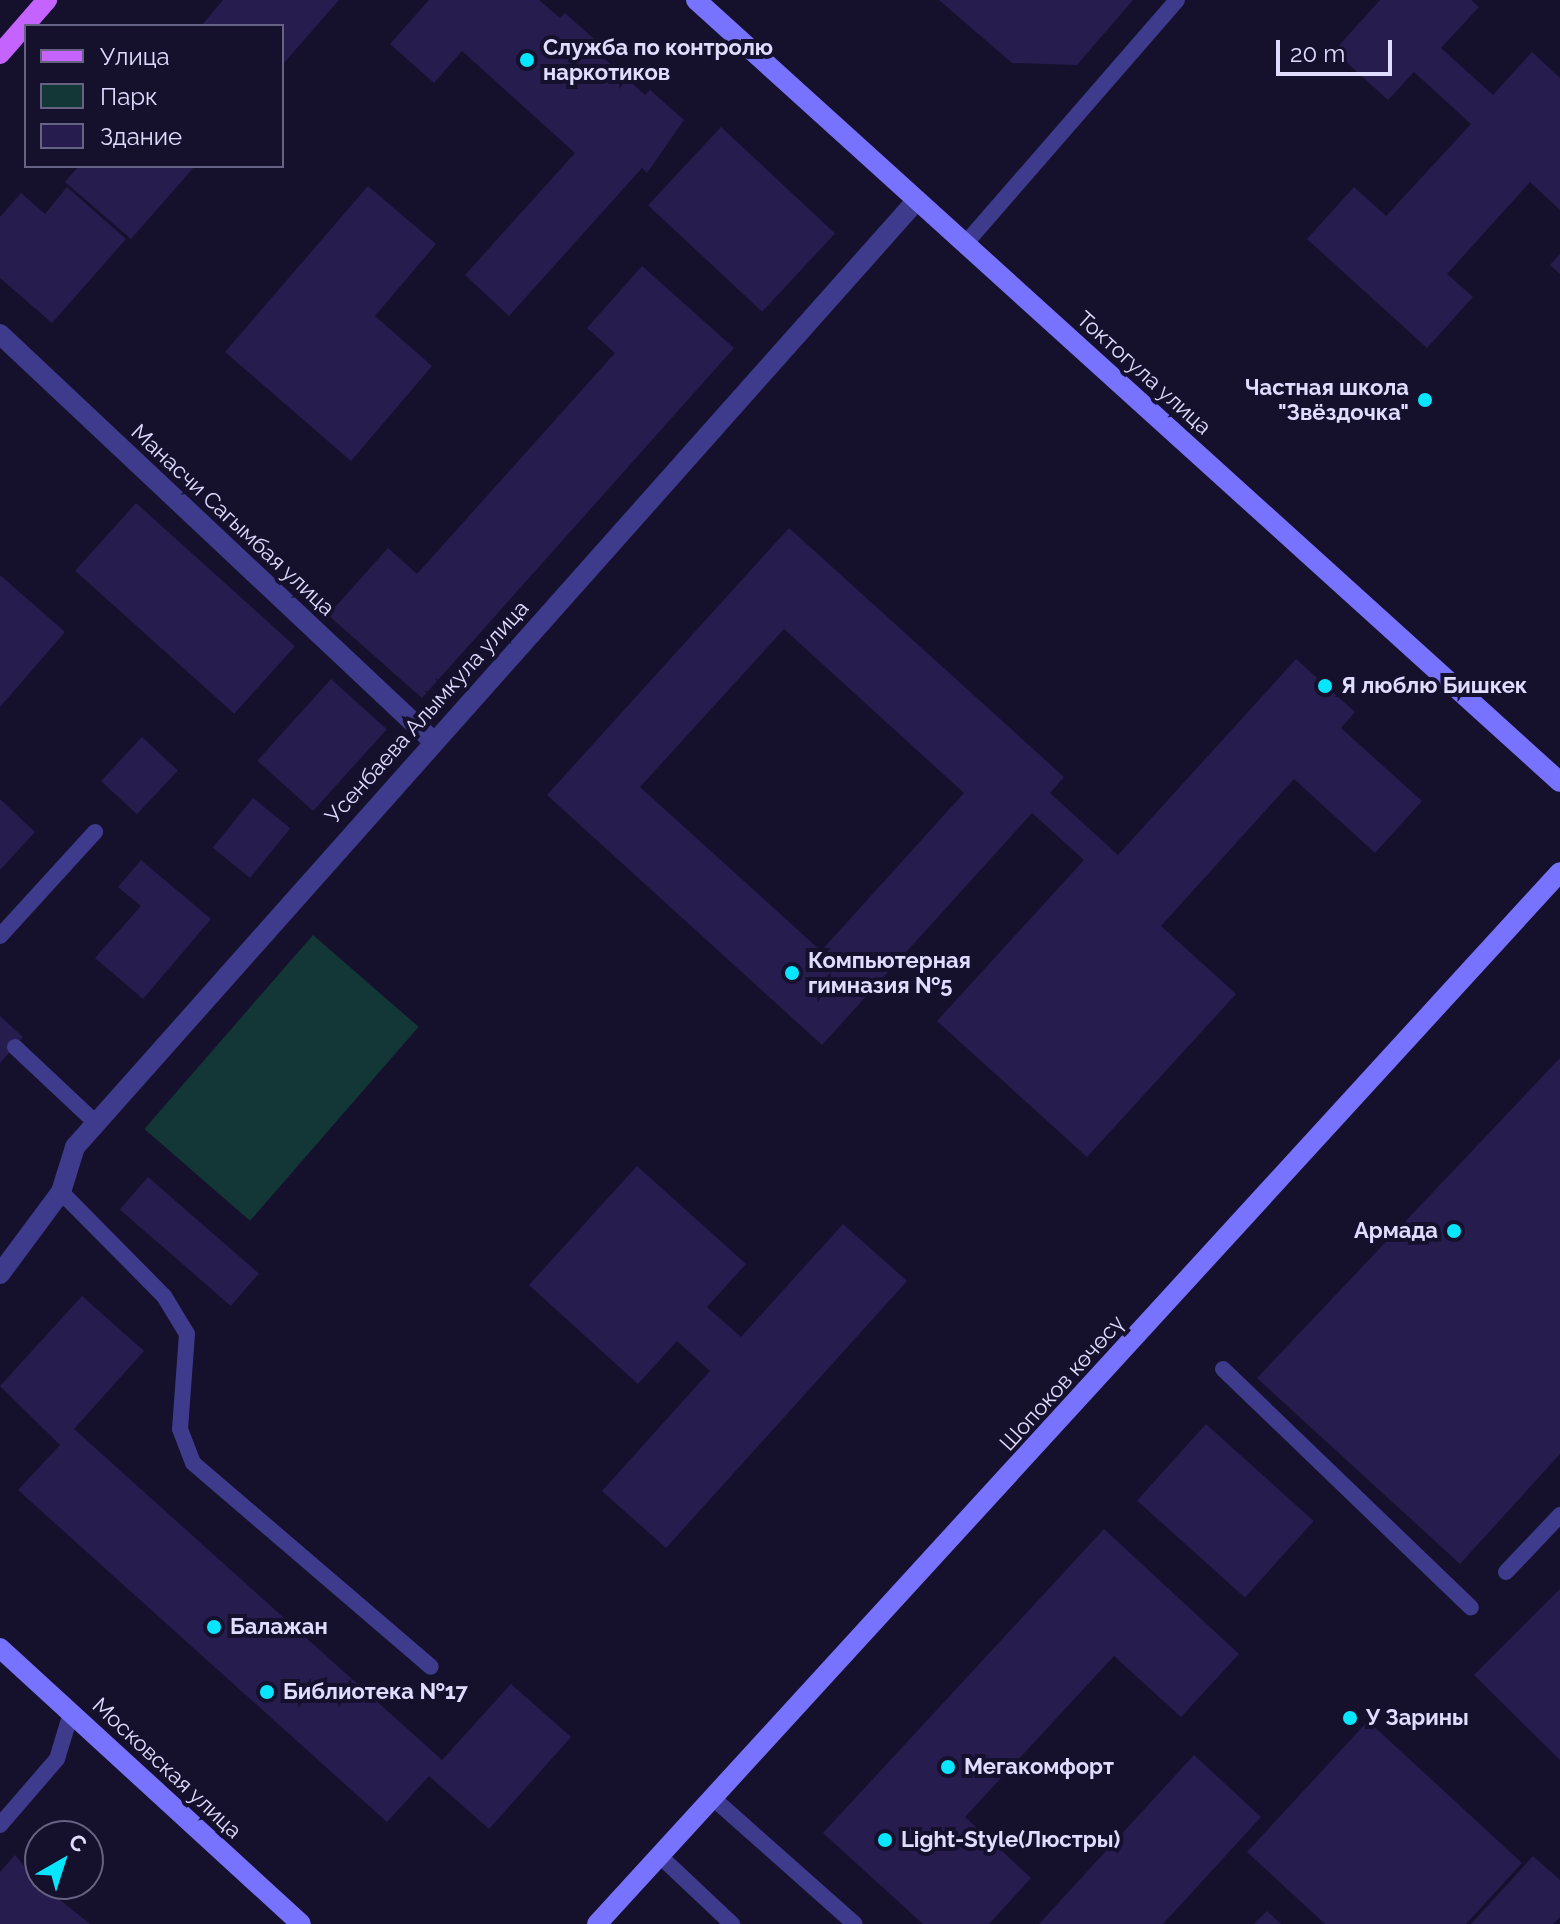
<!DOCTYPE html>
<meta charset="utf-8">
<style>
body{margin:0}
#map{position:relative;width:1560px;height:1924px;overflow:hidden;background:#15112d;font-family:Raleway,sans-serif}
div>[style]{position:absolute}
.green>*{inset:0;background:#133736;transform-origin:0 0}
.building>*{inset:0;background:#261c4e;transform-origin:0 0}
.lane>*{height:16px;margin:-8px;padding:0 8px;transform-origin:8px;border-radius:8px;background:#3e3b8d}
.street>*{height:20px;margin:-10px;padding:0 10px;transform-origin:10px;border-radius:10px;background:#3e3b8d}
.secondary>*{height:20px;margin:-10px;padding:0 10px;transform-origin:10px;border-radius:10px;background:#7773ff}
.primary>*{height:20px;margin:-10px;padding:0 10px;transform-origin:10px;border-radius:10px;background:#c563ff}
.dots>*{width:22px;height:22px;translate:-50% -50%;box-sizing:border-box;border:4px solid #15112d;border-radius:50%}
span{translate:-50% -50%;white-space:nowrap;text-align:center;line-height:1.15;-webkit-text-stroke:8px #15112d;paint-order:stroke}
.poi-label{font-size:22px;color:#e0dcff;font-weight:700}
.left{translate:0 -50%;text-align:left}
.right{translate:-100% -50%;text-align:right}
.street-label{font-size:22px;color:#e0dcff}
.legend{position:absolute;left:24px;top:24px;width:260px;height:144px;box-sizing:border-box;background:#15112d;border:2px solid #666281;margin:0;padding:10px 14px;list-style:none;font-size:24px;color:#e0dcff}
.legend li{display:flex;align-items:center;gap:16px;height:40px}
.legend b{width:40px;border:2px solid #666281}
.north{position:absolute;left:24px;top:1820px;width:80px;height:80px;box-sizing:border-box;background:#15112d;border:2px solid #666281;border-radius:50%;rotate:39deg;font-size:22px;font-weight:700;line-height:32px;text-align:center;color:#e0dcff}
.north::after{content:'';display:block;margin:auto;width:28px;height:36px;background:#08e6ff;clip-path:polygon(50% 0,100% 100%,50% 72%,0 100%)}
.scale{position:absolute;left:1276px;top:40px;width:116px;height:36px;box-sizing:border-box;border:4px solid #e0dcff;border-top:0;padding-left:10px;font-size:24px;line-height:28px;white-space:nowrap;color:#e0dcff;-webkit-text-stroke:6px #15112d;paint-order:stroke}
</style>
<div id="map">
<div class="green">
<i style="left:313px;top:935px;width:140px;height:257px;rotate:41deg"></i>
</div>
<div class="building">
<i style="clip-path:polygon(223px 0,339px 0,282px 65px,282px 26px,201px 26px)"></i>
<i style="clip-path:polygon(429px 0,539px 0,560px 18px,565px 13px,603px 47px,597px 52px,645px 95px,650px 90px,684px 120px,647px 173px,642px 168px,509px 316px,465px 275px,575px 153px,462px 51px,434px 83px,390px 44px)"></i>
<i style="clip-path:polygon(939px 0,1133px 0,1077px 65px,1012px 63px)"></i>
<i style="clip-path:polygon(1380px 0,1471px 0,1479px 7px,1441px 48px,1493px 95px,1532px 52px,1560px 78px,1560px 210px,1530px 182px,1447px 274px,1473px 297px,1427px 348px,1307px 239px,1354px 187px,1386px 216px,1471px 124px,1414px 72px,1388px 100px,1334px 51px)"></i>
<i style="left:721px;top:127px;width:156px;height:107px;rotate:43deg"></i>
<i style="clip-path:polygon(79px 166px,195px 166px,131px 239px,65px 182px)"></i>
<i style="clip-path:polygon(368px 186px,436px 244px,375px 316px,432px 366px,351px 461px,225px 352px)"></i>
<i style="clip-path:polygon(67px 187px,126px 239px,52px 323px,0 278px,0 217px,21px 193px,45px 214px)"></i>
<i style="clip-path:polygon(1560px 254px,1560px 274px,1550px 265px)"></i>
<i style="clip-path:polygon(642px 266px,734px 348px,422px 698px,328px 615px,388px 548px,417px 574px,615px 353px,587px 328px)"></i>
<i style="left:136px;top:503px;width:214px;height:91px;rotate:42deg"></i>
<i style="clip-path:polygon(evenodd,789px 528px,1064px 777px,1050px 793px,1118px 855px,1296px 659px,1355px 712px,1341px 728px,1422px 801px,1375px 853px,1294px 779px,1161px 926px,1236px 994px,1087px 1157px,937px 1021px,1084px 860px,1032px 813px,822px 1045px,547px 795px,789px 528px,784px 629px,964px 793px,821px 951px,640px 787px,784px 629px)"></i>
<i style="clip-path:polygon(0 575px,65px 632px,0 707px)"></i>
<i style="left:331px;top:679px;width:75px;height:110px;rotate:42deg"></i>
<i style="left:142px;top:737px;width:49px;height:60px;rotate:43deg"></i>
<i style="left:253px;top:798px;width:48px;height:64px;rotate:39deg"></i>
<i style="clip-path:polygon(0 799px,35px 832px,0 870px)"></i>
<i style="clip-path:polygon(141px 860px,211px 919px,143px 999px,95px 958px,141px 906px,118px 887px)"></i>
<i style="clip-path:polygon(0 1016px,23px 1037px,0 1063px)"></i>
<i style="clip-path:polygon(1560px 1058px,1560px 1454px,1460px 1564px,1257px 1378px)"></i>
<i style="clip-path:polygon(637px 1166px,746px 1264px,707px 1307px,741px 1337px,843px 1224px,907px 1281px,666px 1548px,602px 1491px,710px 1371px,677px 1341px,638px 1384px,529px 1285px)"></i>
<i style="left:148px;top:1177px;width:147px;height:43px;rotate:41deg"></i>
<i style="clip-path:polygon(82px 1296px,144px 1351px,74px 1429px,442px 1760px,511px 1684px,571px 1737px,489px 1829px,429px 1776px,387px 1822px,18px 1490px,60px 1445px,0 1386px)"></i>
<i style="left:1206px;top:1424px;width:145px;height:103px;rotate:42deg"></i>
<i style="clip-path:polygon(1104px 1529px,1239px 1654px,1181px 1717px,1114px 1656px,965px 1817px,1031px 1878px,989px 1924px,923px 1924px,823px 1833px)"></i>
<i style="clip-path:polygon(1560px 1589px,1560px 1760px,1474px 1675px)"></i>
<i style="clip-path:polygon(1368px 1721px,1522px 1863px,1466px 1924px,1325px 1924px,1247px 1852px)"></i>
<i style="clip-path:polygon(1194px 1755px,1261px 1817px,1163px 1924px,1039px 1924px)"></i>
<i style="clip-path:polygon(15px 1855px,40px 1884px,90px 1924px,0 1924px,0 1872px)"></i>
<i style="clip-path:polygon(1533px 1856px,1560px 1880px,1560px 1917px,1553px 1924px,1471px 1924px)"></i>
<i style="clip-path:polygon(1267px 1911px,1281px 1924px,1254px 1924px)"></i>
</div>
<div class="lane">
<i style="left:965px;top:244px;width:323px;rotate:-49deg"></i>
<i style="left:0;top:936px;width:141px;rotate:-47.6deg"></i>
<i style="left:15px;top:1047px;width:111px;rotate:43.2deg"></i>
<i style="left:61px;top:1192px;width:146px;rotate:45.3deg"></i>
<i style="left:164px;top:1296px;width:44px;rotate:58.8deg"></i>
<i style="left:187px;top:1334px;width:95px;rotate:94.2deg"></i>
<i style="left:180px;top:1429px;width:36px;rotate:69deg"></i>
<i style="left:193px;top:1463px;width:313px;rotate:40.6deg"></i>
<i style="left:1223px;top:1369px;width:344px;rotate:43.9deg"></i>
<i style="left:1506px;top:1572px;width:79px;rotate:-46.5deg"></i>
<i style="left:714px;top:1799px;width:188px;rotate:41.6deg"></i>
<i style="left:0;top:1825px;width:87px;rotate:-49.2deg"></i>
<i style="left:57px;top:1759px;width:48px;rotate:-73.1deg"></i>
<i style="left:661px;top:1857px;width:98px;rotate:43.3deg"></i>
</div>
<div class="street">
<i style="left:0;top:334px;width:594px;rotate:43.23deg"></i>
<i style="left:0;top:1274px;width:102px;rotate:-53.4deg"></i>
<i style="left:61px;top:1192px;width:47px;rotate:-72.7deg"></i>
<i style="left:75px;top:1147px;width:1267px;rotate:-48.36deg"></i>
</div>
<div class="secondary">
<i style="left:696px;top:0;width:1165px;rotate:42.15deg"></i>
<i style="left:0;top:1648px;width:408px;rotate:42.5deg"></i>
<i style="left:597px;top:1924px;width:1426px;rotate:-47.53deg"></i>
</div>
<div class="primary">
<i style="left:0;top:54px;width:72px;rotate:-49deg"></i>
</div>
<div class="dots">
<i style="left:527px;top:60px;background:#08e6ff"></i>
<i style="left:1425px;top:400px;background:#08e6ff"></i>
<i style="left:1325px;top:686px;background:#08e6ff"></i>
<i style="left:792px;top:973px;background:#08e6ff"></i>
<i style="left:1454px;top:1231px;background:#08e6ff"></i>
<i style="left:214px;top:1627px;background:#08e6ff"></i>
<i style="left:267px;top:1692px;background:#08e6ff"></i>
<i style="left:1350px;top:1718px;background:#08e6ff"></i>
<i style="left:948px;top:1767px;background:#08e6ff"></i>
<i style="left:885px;top:1840px;background:#08e6ff"></i>
</div>
<div class="poi-label">
<span class="left" style="left:543px;top:60px">Служба по контролю<br>наркотиков</span>
<span class="right" style="left:1409px;top:400px">Частная школа<br>"Звёздочка"</span>
<span class="left" style="left:1341px;top:686px">Я люблю Бишкек</span>
<span class="left" style="left:808px;top:973px">Компьютерная<br>гимназия №5</span>
<span class="right" style="left:1438px;top:1231px">Армада</span>
<span class="left" style="left:230px;top:1627px">Балажан</span>
<span class="left" style="left:283px;top:1692px">Библиотека №17</span>
<span class="left" style="left:1366px;top:1718px">У Зарины</span>
<span class="left" style="left:964px;top:1767px">Мегакомфорт</span>
<span class="left" style="left:901px;top:1840px">Light-Style(Люстры)</span>
</div>
<div class="street-label">
<span style="left:1144px;top:373px;rotate:42deg">Токтогула улица</span>
<span style="left:233px;top:520px;rotate:43deg">Манасчи Сагымбая улица</span>
<span style="left:427px;top:712px;rotate:-48deg">Усенбаева Алымкула улица</span>
<span style="left:1062px;top:1383px;rotate:-48deg">Шопоков көчөсү</span>
<span style="left:167px;top:1768px;rotate:43deg">Московская улица</span>
</div>
<ul class="legend">
<li><b style="height:10px;background:#c563ff"></b>Улица</li>
<li><b style="height:22px;background:#133736"></b>Парк</li>
<li><b style="height:22px;background:#261c4e"></b>Здание</li>
</ul>
<div class="north">С</div>
<div class="scale">20 m</div>
</div>
